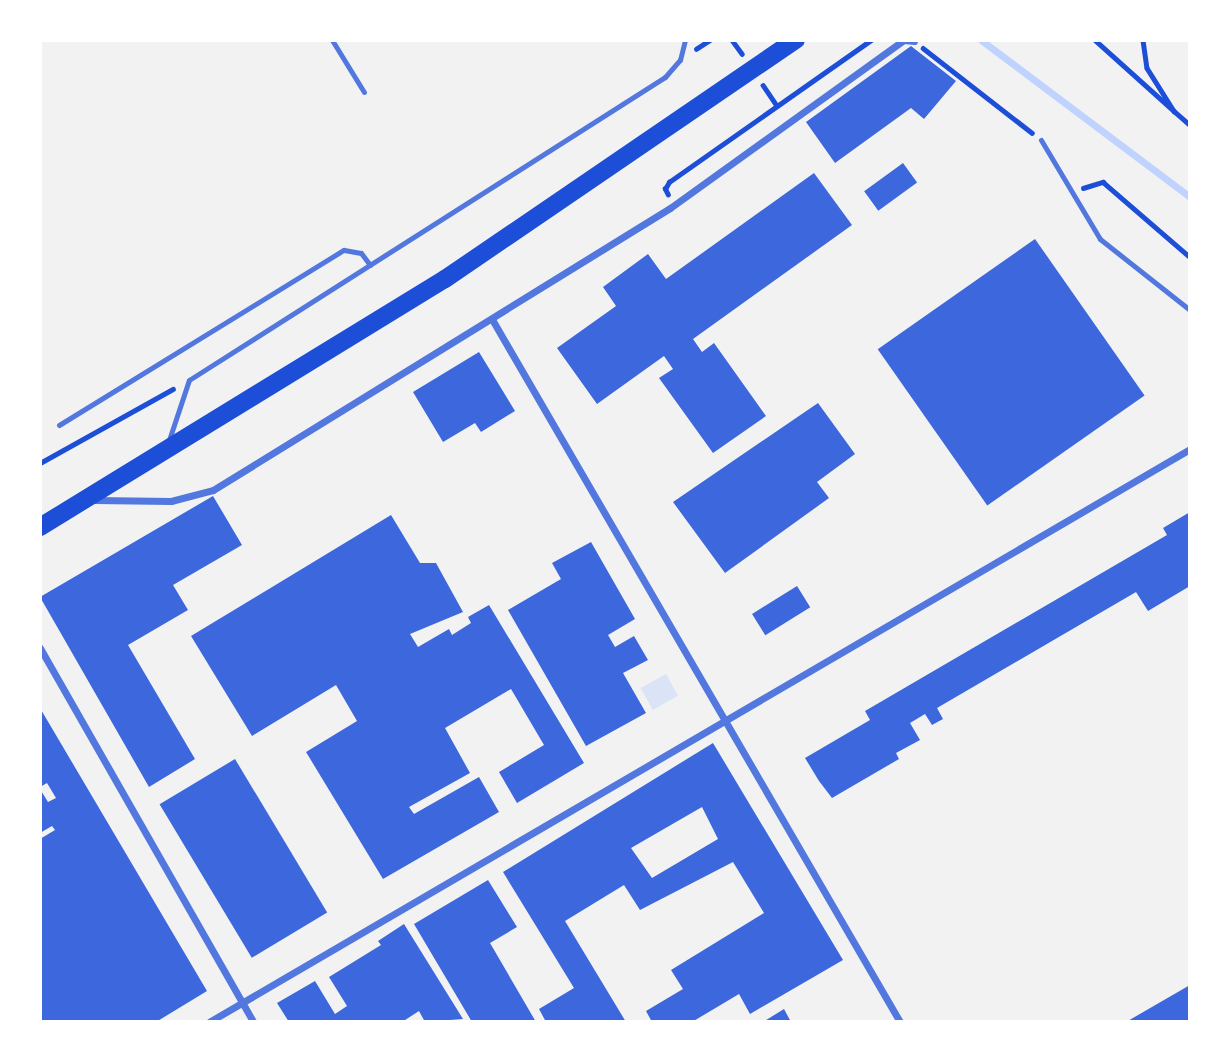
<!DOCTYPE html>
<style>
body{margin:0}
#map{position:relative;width:1230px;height:1062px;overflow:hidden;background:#f2f2f2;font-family:"Noto Sans",sans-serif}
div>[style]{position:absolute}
.green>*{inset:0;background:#dbe4f7;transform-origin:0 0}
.stream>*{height:7px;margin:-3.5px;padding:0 3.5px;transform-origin:3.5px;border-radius:3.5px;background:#bfd3fe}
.building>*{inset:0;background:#3d67dc;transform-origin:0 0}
.path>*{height:4.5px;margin:-2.25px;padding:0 2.25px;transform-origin:2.25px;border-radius:2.25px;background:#1d4ed8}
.service>*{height:5px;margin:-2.5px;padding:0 2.5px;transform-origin:2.5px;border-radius:2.5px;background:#5277de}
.minor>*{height:7px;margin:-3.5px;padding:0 3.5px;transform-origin:3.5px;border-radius:3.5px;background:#5277de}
.primary>*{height:18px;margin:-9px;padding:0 9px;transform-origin:9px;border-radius:9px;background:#1d4ed8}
span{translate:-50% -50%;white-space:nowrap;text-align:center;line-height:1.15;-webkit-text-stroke:5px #fff;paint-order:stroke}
.frame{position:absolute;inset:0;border:42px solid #fff;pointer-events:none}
</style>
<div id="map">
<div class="green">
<i style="left:666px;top:674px;width:25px;height:29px;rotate:61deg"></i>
</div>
<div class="stream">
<i style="left:981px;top:40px;width:261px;rotate:36.9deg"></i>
</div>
<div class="building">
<i style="clip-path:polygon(911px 46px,956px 81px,924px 119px,911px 108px,835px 163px,806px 122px)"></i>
<i style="left:903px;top:163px;width:24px;height:48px;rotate:54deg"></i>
<i style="clip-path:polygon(814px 173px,852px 225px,693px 339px,702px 352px,714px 343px,766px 416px,713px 453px,659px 378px,673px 369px,664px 356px,597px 404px,557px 348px,616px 306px,603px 287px,648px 254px,666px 279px)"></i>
<i style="left:1035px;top:239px;width:191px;height:192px;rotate:55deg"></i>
<i style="clip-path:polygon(479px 352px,515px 411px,481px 432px,475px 423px,443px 442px,413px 392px)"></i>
<i style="clip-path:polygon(818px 403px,855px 454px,817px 482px,829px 498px,725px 573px,673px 502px)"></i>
<i style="clip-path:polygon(213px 496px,242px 545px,173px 585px,188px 610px,128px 645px,195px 759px,149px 787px,40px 597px)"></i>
<i style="clip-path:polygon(1190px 512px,1190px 586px,1148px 611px,1136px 592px,937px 708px,943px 719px,932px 725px,925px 714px,910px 723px,920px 740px,896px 753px,899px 759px,832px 798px,819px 781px,805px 758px,870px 720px,865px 711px,1167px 535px,1163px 528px)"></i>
<i style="clip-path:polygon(391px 515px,420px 563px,436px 563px,463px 612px,410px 634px,418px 647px,449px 629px,452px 635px,471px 623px,468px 617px,489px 605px,584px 763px,517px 803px,499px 772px,544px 745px,511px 689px,445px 728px,470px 773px,409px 807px,414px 814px,479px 777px,499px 812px,383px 879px,306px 752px,357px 721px,336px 685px,252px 736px,191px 636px)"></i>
<i style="clip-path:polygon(591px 542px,635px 619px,608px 635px,615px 647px,634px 636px,648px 660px,623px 673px,646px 713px,586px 746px,508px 610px,561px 579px,552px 563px)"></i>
<i style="left:797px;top:586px;width:25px;height:53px;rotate:58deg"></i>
<i style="clip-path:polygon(40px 708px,207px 991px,156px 1022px,40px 1022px,40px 839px,55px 830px,52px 826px,40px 833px,40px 789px,48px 802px,56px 798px,47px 783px,40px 787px)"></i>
<i style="clip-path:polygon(evenodd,713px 743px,843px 960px,750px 1014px,739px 994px,692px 1022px,652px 1022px,646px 1011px,683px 989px,671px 970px,764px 913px,733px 862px,640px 910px,624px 885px,565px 921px,626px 1022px,546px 1022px,539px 1009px,574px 988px,503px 872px,713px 743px,702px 807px,718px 839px,652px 878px,631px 848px,702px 807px)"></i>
<i style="left:235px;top:759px;width:179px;height:88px;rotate:59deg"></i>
<i style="clip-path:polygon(488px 880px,517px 927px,490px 943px,536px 1022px,472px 1022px,414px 924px)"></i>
<i style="clip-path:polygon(404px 924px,463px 1019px,425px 1022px,419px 1011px,402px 1022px,289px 1022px,277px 1003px,315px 981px,335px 1014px,347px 1006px,329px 977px,381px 945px,378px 941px)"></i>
<i style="clip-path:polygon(1190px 985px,1190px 1022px,1126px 1022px)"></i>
<i style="clip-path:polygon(784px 1009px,791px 1022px,763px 1022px)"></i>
</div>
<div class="path">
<i style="left:732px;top:40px;width:17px;rotate:54deg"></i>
<i style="left:1095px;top:40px;width:106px;rotate:41.9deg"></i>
<i style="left:1143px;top:40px;width:28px;rotate:82deg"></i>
<i style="left:1147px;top:68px;width:51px;rotate:57.9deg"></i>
<i style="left:1174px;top:111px;width:21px;rotate:41deg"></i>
<i style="left:923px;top:48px;width:138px;rotate:37.9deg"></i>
<i style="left:696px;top:49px;width:17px;rotate:-33deg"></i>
<i style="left:763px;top:85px;width:23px;rotate:56deg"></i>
<i style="left:1083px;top:188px;width:21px;rotate:-17deg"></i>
<i style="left:1103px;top:182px;width:115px;rotate:40.8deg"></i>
<i style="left:668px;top:195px;width:7px;rotate:-117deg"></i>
<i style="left:665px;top:189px;width:8px;rotate:-60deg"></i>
<i style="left:669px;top:182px;width:247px;rotate:-35.1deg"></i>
<i style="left:40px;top:463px;width:152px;rotate:-29.1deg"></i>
</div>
<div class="service">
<i style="left:332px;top:40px;width:61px;rotate:58.4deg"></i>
<i style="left:1041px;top:140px;width:115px;rotate:59.2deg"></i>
<i style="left:1100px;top:239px;width:115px;rotate:38.3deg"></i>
<i style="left:59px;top:425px;width:334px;rotate:-31.6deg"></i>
<i style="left:344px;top:250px;width:17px;rotate:10deg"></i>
<i style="left:361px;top:253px;width:15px;rotate:53deg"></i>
<i style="left:168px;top:443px;width:66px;rotate:-71.6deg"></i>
<i style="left:189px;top:380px;width:564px;rotate:-32.48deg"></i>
<i style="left:665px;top:77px;width:23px;rotate:-49deg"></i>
<i style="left:680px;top:60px;width:21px;rotate:-76deg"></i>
</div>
<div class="minor">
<i style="left:493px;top:321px;width:811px;rotate:59.86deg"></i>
<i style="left:94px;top:500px;width:77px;rotate:0.7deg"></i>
<i style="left:171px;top:501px;width:43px;rotate:-14.7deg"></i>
<i style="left:213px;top:490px;width:537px;rotate:-31.68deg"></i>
<i style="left:670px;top:208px;width:288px;rotate:-35.7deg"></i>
<i style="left:904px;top:40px;width:10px;rotate:6deg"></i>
<i style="left:40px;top:648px;width:430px;rotate:60.3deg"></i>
<i style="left:209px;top:1022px;width:1136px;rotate:-30.29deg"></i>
</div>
<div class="primary">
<i style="left:40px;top:527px;width:475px;rotate:-31.5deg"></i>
<i style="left:445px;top:279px;width:425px;rotate:-34.3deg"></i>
</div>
<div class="frame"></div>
</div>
